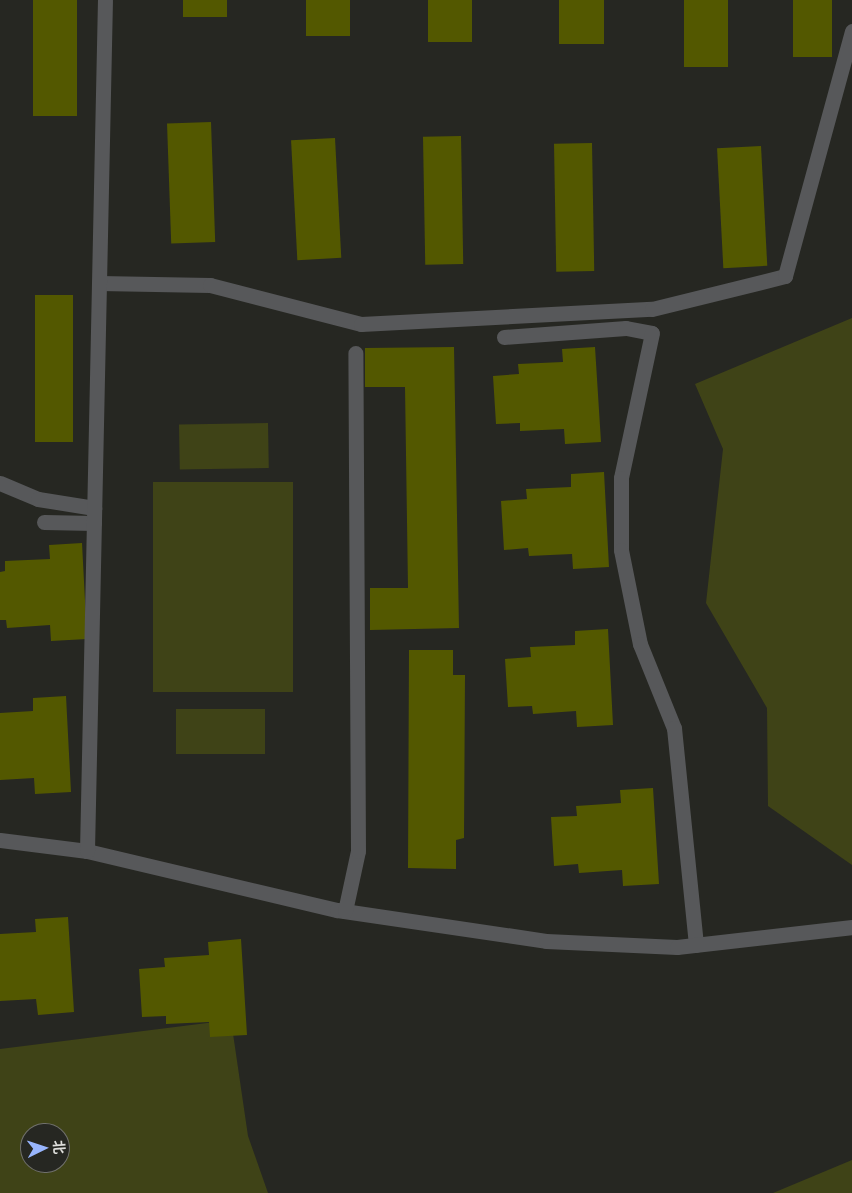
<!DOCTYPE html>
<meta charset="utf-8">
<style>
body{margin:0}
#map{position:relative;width:852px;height:1193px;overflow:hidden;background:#262722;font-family:"Noto Sans","Noto Sans SC",sans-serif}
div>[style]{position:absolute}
.green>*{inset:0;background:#3f4317;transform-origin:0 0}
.building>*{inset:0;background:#535800;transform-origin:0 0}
.minor>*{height:15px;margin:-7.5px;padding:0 7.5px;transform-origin:7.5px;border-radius:7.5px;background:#57585a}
span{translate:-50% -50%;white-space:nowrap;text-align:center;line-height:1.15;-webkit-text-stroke:4px #262722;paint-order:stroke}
.north{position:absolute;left:20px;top:1123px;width:50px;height:50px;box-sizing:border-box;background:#262722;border:1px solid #70706c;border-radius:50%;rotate:86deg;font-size:14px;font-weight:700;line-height:20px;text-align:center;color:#dededb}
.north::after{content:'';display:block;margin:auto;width:18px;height:22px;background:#98b5fd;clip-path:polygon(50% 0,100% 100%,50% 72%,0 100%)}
</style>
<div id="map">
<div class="green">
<i style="clip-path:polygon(852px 318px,852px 865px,768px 806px,767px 708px,706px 603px,723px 449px,695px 384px)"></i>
<i style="left:268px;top:423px;width:45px;height:89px;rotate:89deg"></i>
<i style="left:153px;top:482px;width:140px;height:210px"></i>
<i style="left:265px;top:709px;width:45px;height:89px;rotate:90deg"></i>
<i style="clip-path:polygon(evenodd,231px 1020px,248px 1136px,268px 1193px,0 1193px,0 1049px,231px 1020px,30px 1133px,60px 1133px,60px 1163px,30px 1163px,30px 1133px)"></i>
<i style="clip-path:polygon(852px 1160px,852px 1193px,773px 1193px)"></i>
</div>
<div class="building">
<i style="left:33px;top:0;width:44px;height:116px"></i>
<i style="left:183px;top:0;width:44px;height:17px"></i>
<i style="left:306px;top:0;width:44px;height:36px"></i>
<i style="left:428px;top:0;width:44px;height:42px"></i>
<i style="left:559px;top:0;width:45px;height:44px"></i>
<i style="left:684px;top:0;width:44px;height:67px"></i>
<i style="left:793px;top:0;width:39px;height:57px"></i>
<i style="left:211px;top:122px;width:120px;height:44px;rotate:88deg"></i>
<i style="left:461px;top:136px;width:128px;height:38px;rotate:89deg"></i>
<i style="left:335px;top:138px;width:120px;height:44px;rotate:87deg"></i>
<i style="left:592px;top:143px;width:128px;height:38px;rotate:89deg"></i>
<i style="left:761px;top:146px;width:120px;height:44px;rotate:87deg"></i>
<i style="left:35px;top:295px;width:38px;height:147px"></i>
<i style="clip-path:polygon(454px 347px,459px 628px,370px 630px,370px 588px,408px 588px,405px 387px,365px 387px,365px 348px)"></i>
<i style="clip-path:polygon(595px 347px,601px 442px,565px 444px,564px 429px,520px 431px,520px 423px,496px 424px,493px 376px,519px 374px,518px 364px,563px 362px,562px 349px)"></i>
<i style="clip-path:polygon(604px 472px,609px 567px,573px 569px,572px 554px,529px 556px,528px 548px,504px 550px,501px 501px,527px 499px,526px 489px,571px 487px,571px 474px)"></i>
<i style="clip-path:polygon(82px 543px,87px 639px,51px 641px,50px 625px,7px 628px,6px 620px,0 620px,0 572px,5px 571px,5px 561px,50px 559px,49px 545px)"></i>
<i style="clip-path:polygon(608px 629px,613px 725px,577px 727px,576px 711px,533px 714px,532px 706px,508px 707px,505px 659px,531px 657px,530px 647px,575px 645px,575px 631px)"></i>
<i style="clip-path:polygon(409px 650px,453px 650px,453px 675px,465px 675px,464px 838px,456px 840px,456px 869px,408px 868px)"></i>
<i style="clip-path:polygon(66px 696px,71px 792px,35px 794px,34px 778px,0 780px,0 713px,33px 711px,33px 698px)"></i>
<i style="clip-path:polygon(653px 788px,659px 884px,623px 886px,622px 870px,579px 873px,578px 864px,554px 866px,551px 817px,577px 816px,576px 806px,621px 803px,620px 790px)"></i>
<i style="clip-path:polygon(68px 917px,74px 1012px,38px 1015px,36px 999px,0 1001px,0 934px,36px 932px,35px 919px)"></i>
<i style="clip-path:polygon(241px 939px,247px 1035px,210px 1037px,209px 1022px,166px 1024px,166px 1016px,142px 1017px,139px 969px,165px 967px,164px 958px,209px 955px,208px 942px)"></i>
</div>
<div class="minor">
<i style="left:99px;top:283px;width:111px;rotate:1deg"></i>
<i style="left:210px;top:285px;width:156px;rotate:14.5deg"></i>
<i style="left:361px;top:324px;width:291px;rotate:-3deg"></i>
<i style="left:652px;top:309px;width:137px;rotate:-13.9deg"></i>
<i style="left:785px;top:276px;width:254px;rotate:-74.7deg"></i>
<i style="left:504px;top:337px;width:122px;rotate:-4.2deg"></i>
<i style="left:626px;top:328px;width:26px;rotate:11deg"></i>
<i style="left:652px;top:333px;width:148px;rotate:102.1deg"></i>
<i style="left:621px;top:478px;width:72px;rotate:90deg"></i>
<i style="left:621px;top:550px;width:96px;rotate:78.6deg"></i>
<i style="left:640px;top:644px;width:91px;rotate:68deg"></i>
<i style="left:674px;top:728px;width:218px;rotate:84.2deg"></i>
<i style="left:0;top:483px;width:41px;rotate:22.8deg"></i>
<i style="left:38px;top:499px;width:57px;rotate:9.1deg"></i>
<i style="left:44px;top:522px;width:50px;rotate:1.1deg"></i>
<i style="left:0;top:840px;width:88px;rotate:7.2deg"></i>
<i style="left:87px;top:851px;width:257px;rotate:13.3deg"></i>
<i style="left:337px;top:910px;width:211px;rotate:8.4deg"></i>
<i style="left:546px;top:941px;width:131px;rotate:2.6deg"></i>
<i style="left:677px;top:947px;width:176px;rotate:-6.5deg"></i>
<i style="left:87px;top:851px;width:851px;rotate:-88.79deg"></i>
<i style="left:345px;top:911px;width:61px;rotate:-77.8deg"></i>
<i style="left:358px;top:851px;width:498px;rotate:-90.3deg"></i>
</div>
<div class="north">北</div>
</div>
